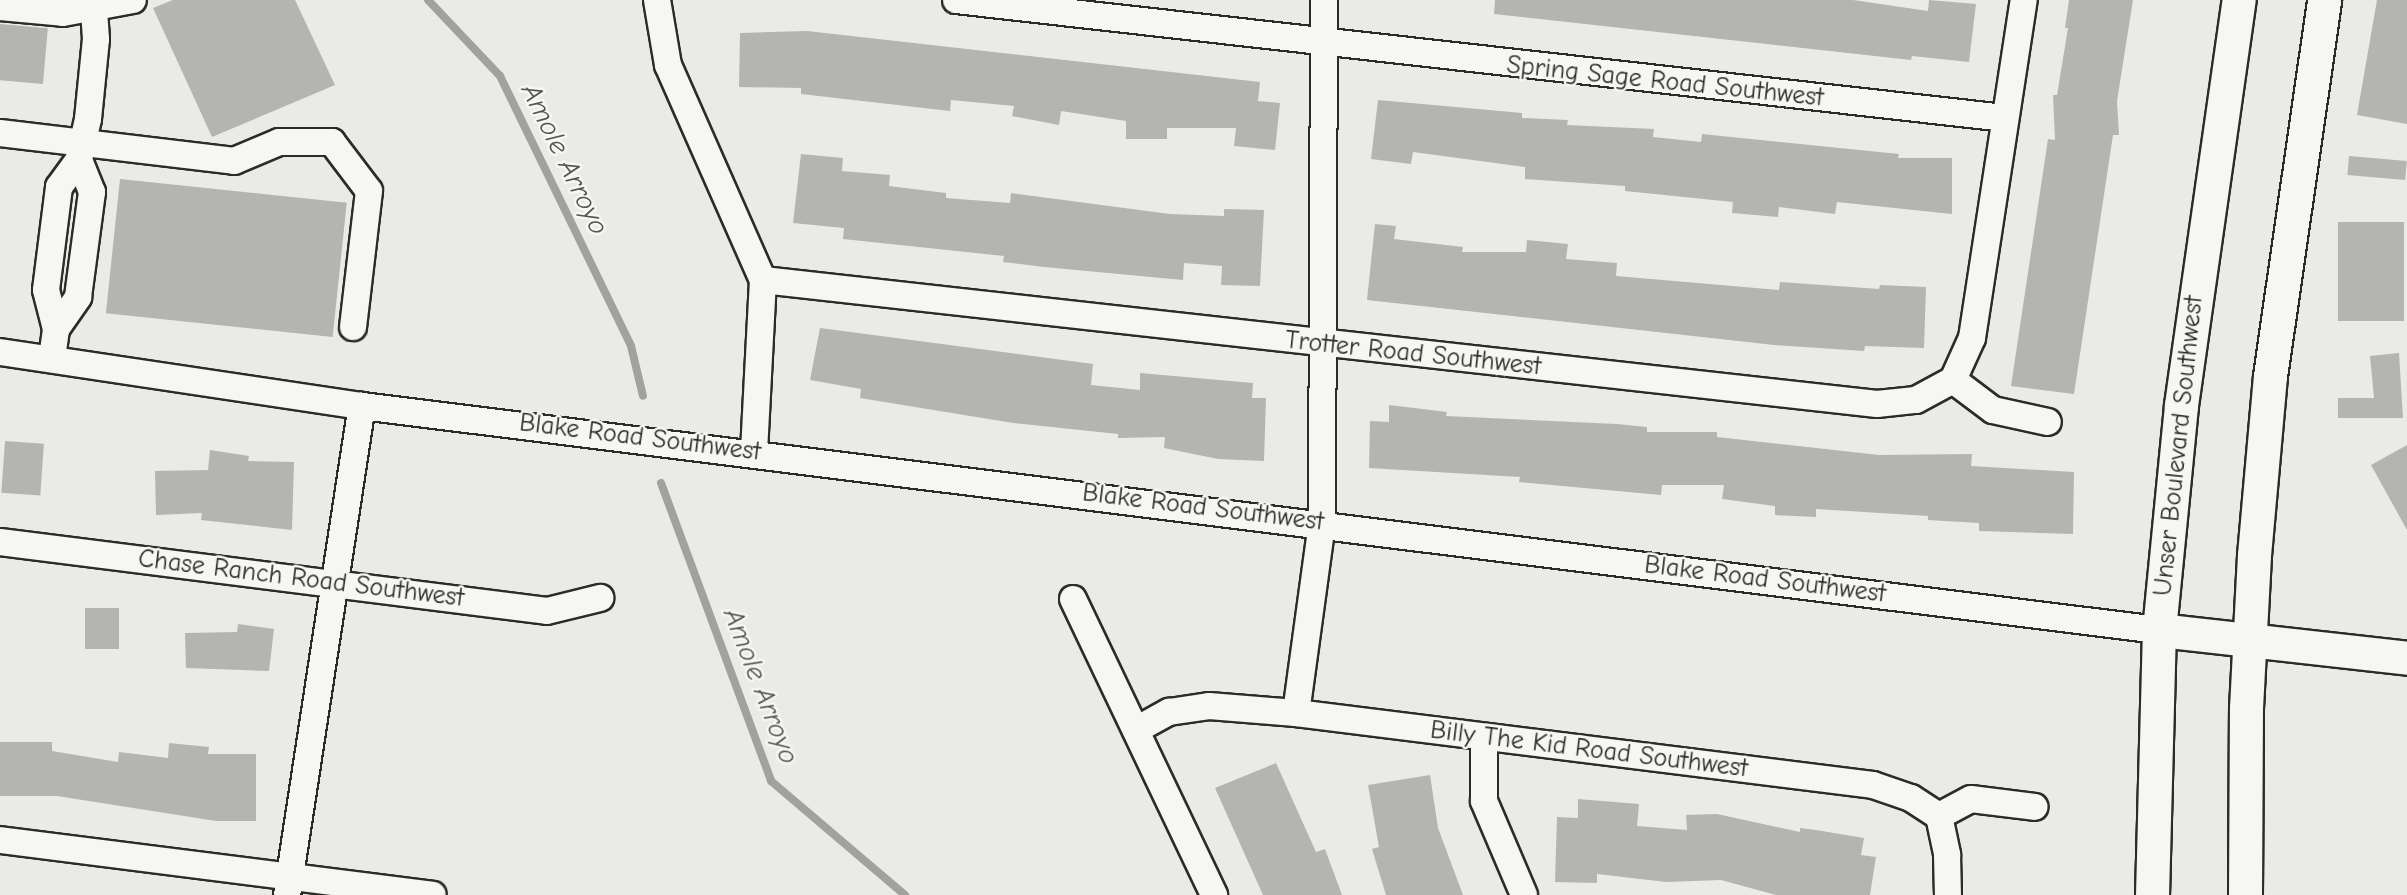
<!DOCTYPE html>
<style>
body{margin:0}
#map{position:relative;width:2407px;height:895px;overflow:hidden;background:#eaeae6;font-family:"Comic Neue",sans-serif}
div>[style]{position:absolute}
.stream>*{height:8px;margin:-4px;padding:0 4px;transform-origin:4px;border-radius:4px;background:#a1a19e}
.building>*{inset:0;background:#b4b4b1;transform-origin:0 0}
.roads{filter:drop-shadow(2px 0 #2b2b2b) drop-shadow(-2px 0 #2b2b2b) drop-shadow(0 2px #2b2b2b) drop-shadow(0 -2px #2b2b2b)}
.minor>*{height:26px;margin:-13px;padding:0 13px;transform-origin:13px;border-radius:13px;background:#f6f6f2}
.major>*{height:33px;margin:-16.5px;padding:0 16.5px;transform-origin:16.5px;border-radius:16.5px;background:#f6f6f2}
span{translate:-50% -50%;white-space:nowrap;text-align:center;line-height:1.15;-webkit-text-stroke:5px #f6f6f2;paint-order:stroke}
.street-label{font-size:26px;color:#2b2b2b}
.water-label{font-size:28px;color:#545453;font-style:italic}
</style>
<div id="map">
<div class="stream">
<i style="left:428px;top:0;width:105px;rotate:46.5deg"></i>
<i style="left:500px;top:76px;width:300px;rotate:64.1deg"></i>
<i style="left:631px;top:346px;width:51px;rotate:76.5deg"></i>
<i style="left:661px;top:483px;width:318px;rotate:69.7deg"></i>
<i style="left:771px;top:781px;width:176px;rotate:40.4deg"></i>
</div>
<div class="building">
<i style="clip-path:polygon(173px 0,295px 0,335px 85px,212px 137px,153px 8px)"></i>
<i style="clip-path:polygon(1495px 0,1853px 0,1928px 11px,1929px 0,1976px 4px,1969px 62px,1912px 56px,1911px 60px,1494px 14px)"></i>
<i style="clip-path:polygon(2069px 0,2133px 0,2117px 101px,2119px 135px,2113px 135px,2074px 394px,2011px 386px,2048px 139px,2055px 140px,2053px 95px,2057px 95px,2068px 28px,2065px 28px)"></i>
<i style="clip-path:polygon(2377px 0,2407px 0,2407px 124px,2357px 115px)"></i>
<i style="left:0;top:24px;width:48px;height:56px;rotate:5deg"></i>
<i style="clip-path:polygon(807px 31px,1260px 82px,1258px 101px,1280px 103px,1275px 150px,1234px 146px,1236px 128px,1167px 128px,1167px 139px,1126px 139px,1126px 121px,1061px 111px,1059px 125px,1012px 116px,1014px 106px,951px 100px,950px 111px,801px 94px,801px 88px,739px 87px,740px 33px)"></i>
<i style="clip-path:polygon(1378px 100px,1522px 113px,1522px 118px,1568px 120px,1567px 125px,1654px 129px,1653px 137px,1701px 142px,1702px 134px,1899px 154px,1898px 158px,1952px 158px,1952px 214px,1837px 202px,1835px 214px,1779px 207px,1778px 217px,1732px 213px,1733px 202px,1625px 191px,1625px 186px,1525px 179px,1525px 167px,1413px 152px,1411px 164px,1371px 159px)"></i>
<i style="clip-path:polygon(801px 154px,843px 158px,842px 171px,890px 175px,889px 186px,946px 193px,946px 198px,1010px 203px,1011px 193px,1170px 214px,1224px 216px,1224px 209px,1264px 210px,1260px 286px,1221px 285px,1222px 266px,1184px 263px,1183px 280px,1044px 267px,1003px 262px,1004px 256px,843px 239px,844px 228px,793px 223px)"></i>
<i style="left:2349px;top:156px;width:58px;height:19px;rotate:5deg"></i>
<i style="left:120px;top:179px;width:228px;height:135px;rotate:6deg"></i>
<i style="left:2338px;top:222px;width:66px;height:99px"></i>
<i style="clip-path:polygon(1375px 224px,1396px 226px,1394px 239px,1463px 247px,1462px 252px,1526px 252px,1527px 240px,1568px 244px,1566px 259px,1617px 263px,1616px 276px,1779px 290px,1780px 282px,1879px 289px,1880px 285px,1926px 287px,1924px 348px,1865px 346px,1864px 351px,1774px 345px,1367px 300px)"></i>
<i style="clip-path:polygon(820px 328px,1093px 364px,1091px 385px,1140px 390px,1140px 373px,1253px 383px,1252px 398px,1266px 398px,1264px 461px,1218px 459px,1164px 448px,1165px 437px,1118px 438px,1118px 434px,1013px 423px,860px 398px,861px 389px,810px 380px)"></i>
<i style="clip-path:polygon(2399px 353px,2403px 418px,2338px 418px,2338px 398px,2374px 398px,2370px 356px)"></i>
<i style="clip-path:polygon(1389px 405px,1447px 412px,1446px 416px,1617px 424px,1647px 427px,1647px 432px,1717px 432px,1717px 437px,1879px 455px,1972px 454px,1971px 466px,2074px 472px,2073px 534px,1979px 531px,1979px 523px,1928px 520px,1928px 516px,1816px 509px,1816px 517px,1775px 515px,1775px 506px,1722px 499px,1724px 485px,1662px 485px,1661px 495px,1519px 482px,1520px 477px,1369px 468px,1370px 421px,1389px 422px)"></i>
<i style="left:5px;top:441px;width:39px;height:52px;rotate:4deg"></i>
<i style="clip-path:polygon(2407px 445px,2407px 530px,2371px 465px)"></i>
<i style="clip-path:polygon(210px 450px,249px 456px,248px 461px,294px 462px,292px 530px,201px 520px,202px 513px,156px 515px,155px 471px,208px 470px)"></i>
<i style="left:85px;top:608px;width:34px;height:41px"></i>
<i style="clip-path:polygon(238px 624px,274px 629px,269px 671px,186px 668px,185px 633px,237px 632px)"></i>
<i style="clip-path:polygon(0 742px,52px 742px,52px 751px,118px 762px,119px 752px,168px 758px,169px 743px,209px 747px,208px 754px,256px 754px,256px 821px,216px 821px,57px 796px,0 796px)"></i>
<i style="clip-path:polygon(1276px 763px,1316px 852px,1325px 849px,1342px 895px,1263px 895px,1215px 788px)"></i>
<i style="clip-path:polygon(1430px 775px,1438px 828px,1463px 895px,1386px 895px,1372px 849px,1379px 847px,1368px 785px)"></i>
<i style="clip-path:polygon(1578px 799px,1639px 804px,1637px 826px,1687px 830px,1686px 815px,1717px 814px,1800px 832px,1800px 828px,1816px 830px,1864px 838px,1861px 855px,1876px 857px,1870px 895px,1776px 895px,1721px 880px,1666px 882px,1597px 874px,1597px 883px,1555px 882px,1557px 817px,1578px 818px)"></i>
</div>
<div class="roads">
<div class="minor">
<i style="left:657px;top:0;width:66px;rotate:80.4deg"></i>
<i style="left:668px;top:65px;width:235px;rotate:66.2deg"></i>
<i style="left:763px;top:280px;width:171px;rotate:93deg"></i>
<i style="left:956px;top:0;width:1056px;rotate:6.42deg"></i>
<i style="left:0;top:7px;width:63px;rotate:5.4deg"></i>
<i style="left:63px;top:13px;width:71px;rotate:-10.5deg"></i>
<i style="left:0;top:133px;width:236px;rotate:6.8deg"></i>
<i style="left:234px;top:161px;width:49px;rotate:-22.9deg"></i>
<i style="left:279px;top:142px;width:53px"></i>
<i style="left:332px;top:142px;width:61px;rotate:52.9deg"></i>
<i style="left:369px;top:191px;width:137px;rotate:96.7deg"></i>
<i style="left:763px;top:280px;width:1121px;rotate:6.35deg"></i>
<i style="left:1877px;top:404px;width:39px;rotate:-6deg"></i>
<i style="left:1916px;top:400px;width:42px;rotate:-28.4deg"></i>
<i style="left:1953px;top:380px;width:50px;rotate:36.9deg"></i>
<i style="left:1993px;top:410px;width:56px;rotate:12.3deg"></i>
<i style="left:56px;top:329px;width:39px;rotate:-55deg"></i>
<i style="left:78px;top:297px;width:106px;rotate:-82.4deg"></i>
<i style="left:92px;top:192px;width:35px;rotate:-112deg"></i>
<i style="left:0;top:352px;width:366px;rotate:8.5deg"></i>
<i style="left:362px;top:406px;width:1811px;rotate:7.11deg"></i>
<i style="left:52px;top:358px;width:29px;rotate:-82deg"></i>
<i style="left:56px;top:329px;width:40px;rotate:-104.4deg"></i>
<i style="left:46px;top:290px;width:104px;rotate:-82.8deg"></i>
<i style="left:59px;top:187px;width:34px;rotate:-54deg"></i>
<i style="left:79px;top:159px;width:41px;rotate:-77.3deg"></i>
<i style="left:88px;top:119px;width:80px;rotate:-84.3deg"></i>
<i style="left:96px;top:39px;width:39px;rotate:-94deg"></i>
<i style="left:1953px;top:380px;width:46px;rotate:-65.7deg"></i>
<i style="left:1972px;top:338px;width:342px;rotate:-81.3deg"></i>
<i style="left:0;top:542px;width:551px;rotate:7.19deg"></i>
<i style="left:547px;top:611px;width:55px;rotate:-13.8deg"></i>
<i style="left:1073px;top:599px;width:328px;rotate:64.5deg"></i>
<i style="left:1296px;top:713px;width:191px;rotate:-82.2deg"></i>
<i style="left:1322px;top:524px;width:524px;rotate:-89.78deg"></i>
<i style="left:1136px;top:730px;width:38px;rotate:-29deg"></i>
<i style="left:1169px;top:712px;width:40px;rotate:-8.5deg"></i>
<i style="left:1209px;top:706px;width:87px;rotate:4.6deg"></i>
<i style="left:1296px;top:713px;width:581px;rotate:7.11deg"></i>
<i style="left:1873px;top:785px;width:40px;rotate:18.9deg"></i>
<i style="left:1911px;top:798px;width:33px;rotate:33deg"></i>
<i style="left:1939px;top:816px;width:36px;rotate:-28deg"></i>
<i style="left:1971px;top:799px;width:64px;rotate:7.1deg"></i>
<i style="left:1484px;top:737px;width:64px;rotate:90deg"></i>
<i style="left:1484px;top:801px;width:102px;rotate:66.9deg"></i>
<i style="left:1939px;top:816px;width:40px;rotate:78deg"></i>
<i style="left:1947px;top:855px;width:40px;rotate:88.6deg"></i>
<i style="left:0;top:840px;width:436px;rotate:7.2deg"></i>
<i style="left:287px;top:895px;width:495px;rotate:-81.3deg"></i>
</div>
<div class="major">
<i style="left:2159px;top:630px;width:250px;rotate:6.4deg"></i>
<i style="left:2152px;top:895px;width:265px;rotate:-88.5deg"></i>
<i style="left:2159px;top:630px;width:226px;rotate:-84.4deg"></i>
<i style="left:2181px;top:405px;width:409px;rotate:-81.9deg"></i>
<i style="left:2245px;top:895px;width:187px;rotate:-89.7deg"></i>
<i style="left:2246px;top:708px;width:153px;rotate:-87deg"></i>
<i style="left:2254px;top:555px;width:180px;rotate:-84.9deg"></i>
<i style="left:2270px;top:376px;width:380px;rotate:-81.8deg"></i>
</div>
</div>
<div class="street-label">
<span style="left:1665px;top:82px;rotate:6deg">Spring Sage Road Southwest</span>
<span style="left:1413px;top:354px;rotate:6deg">Trotter Road Southwest</span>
<span style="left:640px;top:438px;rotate:7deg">Blake Road Southwest</span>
<span style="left:2179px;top:446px;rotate:-84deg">Unser Boulevard Southwest</span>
<span style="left:1203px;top:508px;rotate:7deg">Blake Road Southwest</span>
<span style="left:301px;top:579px;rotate:7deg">Chase Ranch Road Southwest</span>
<span style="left:1765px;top:580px;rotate:7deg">Blake Road Southwest</span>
<span style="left:1589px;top:750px;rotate:7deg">Billy The Kid Road Southwest</span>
</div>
<div class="water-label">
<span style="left:565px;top:159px;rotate:64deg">Amole Arroyo</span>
<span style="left:761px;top:686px;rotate:69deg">Amole Arroyo</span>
</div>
</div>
